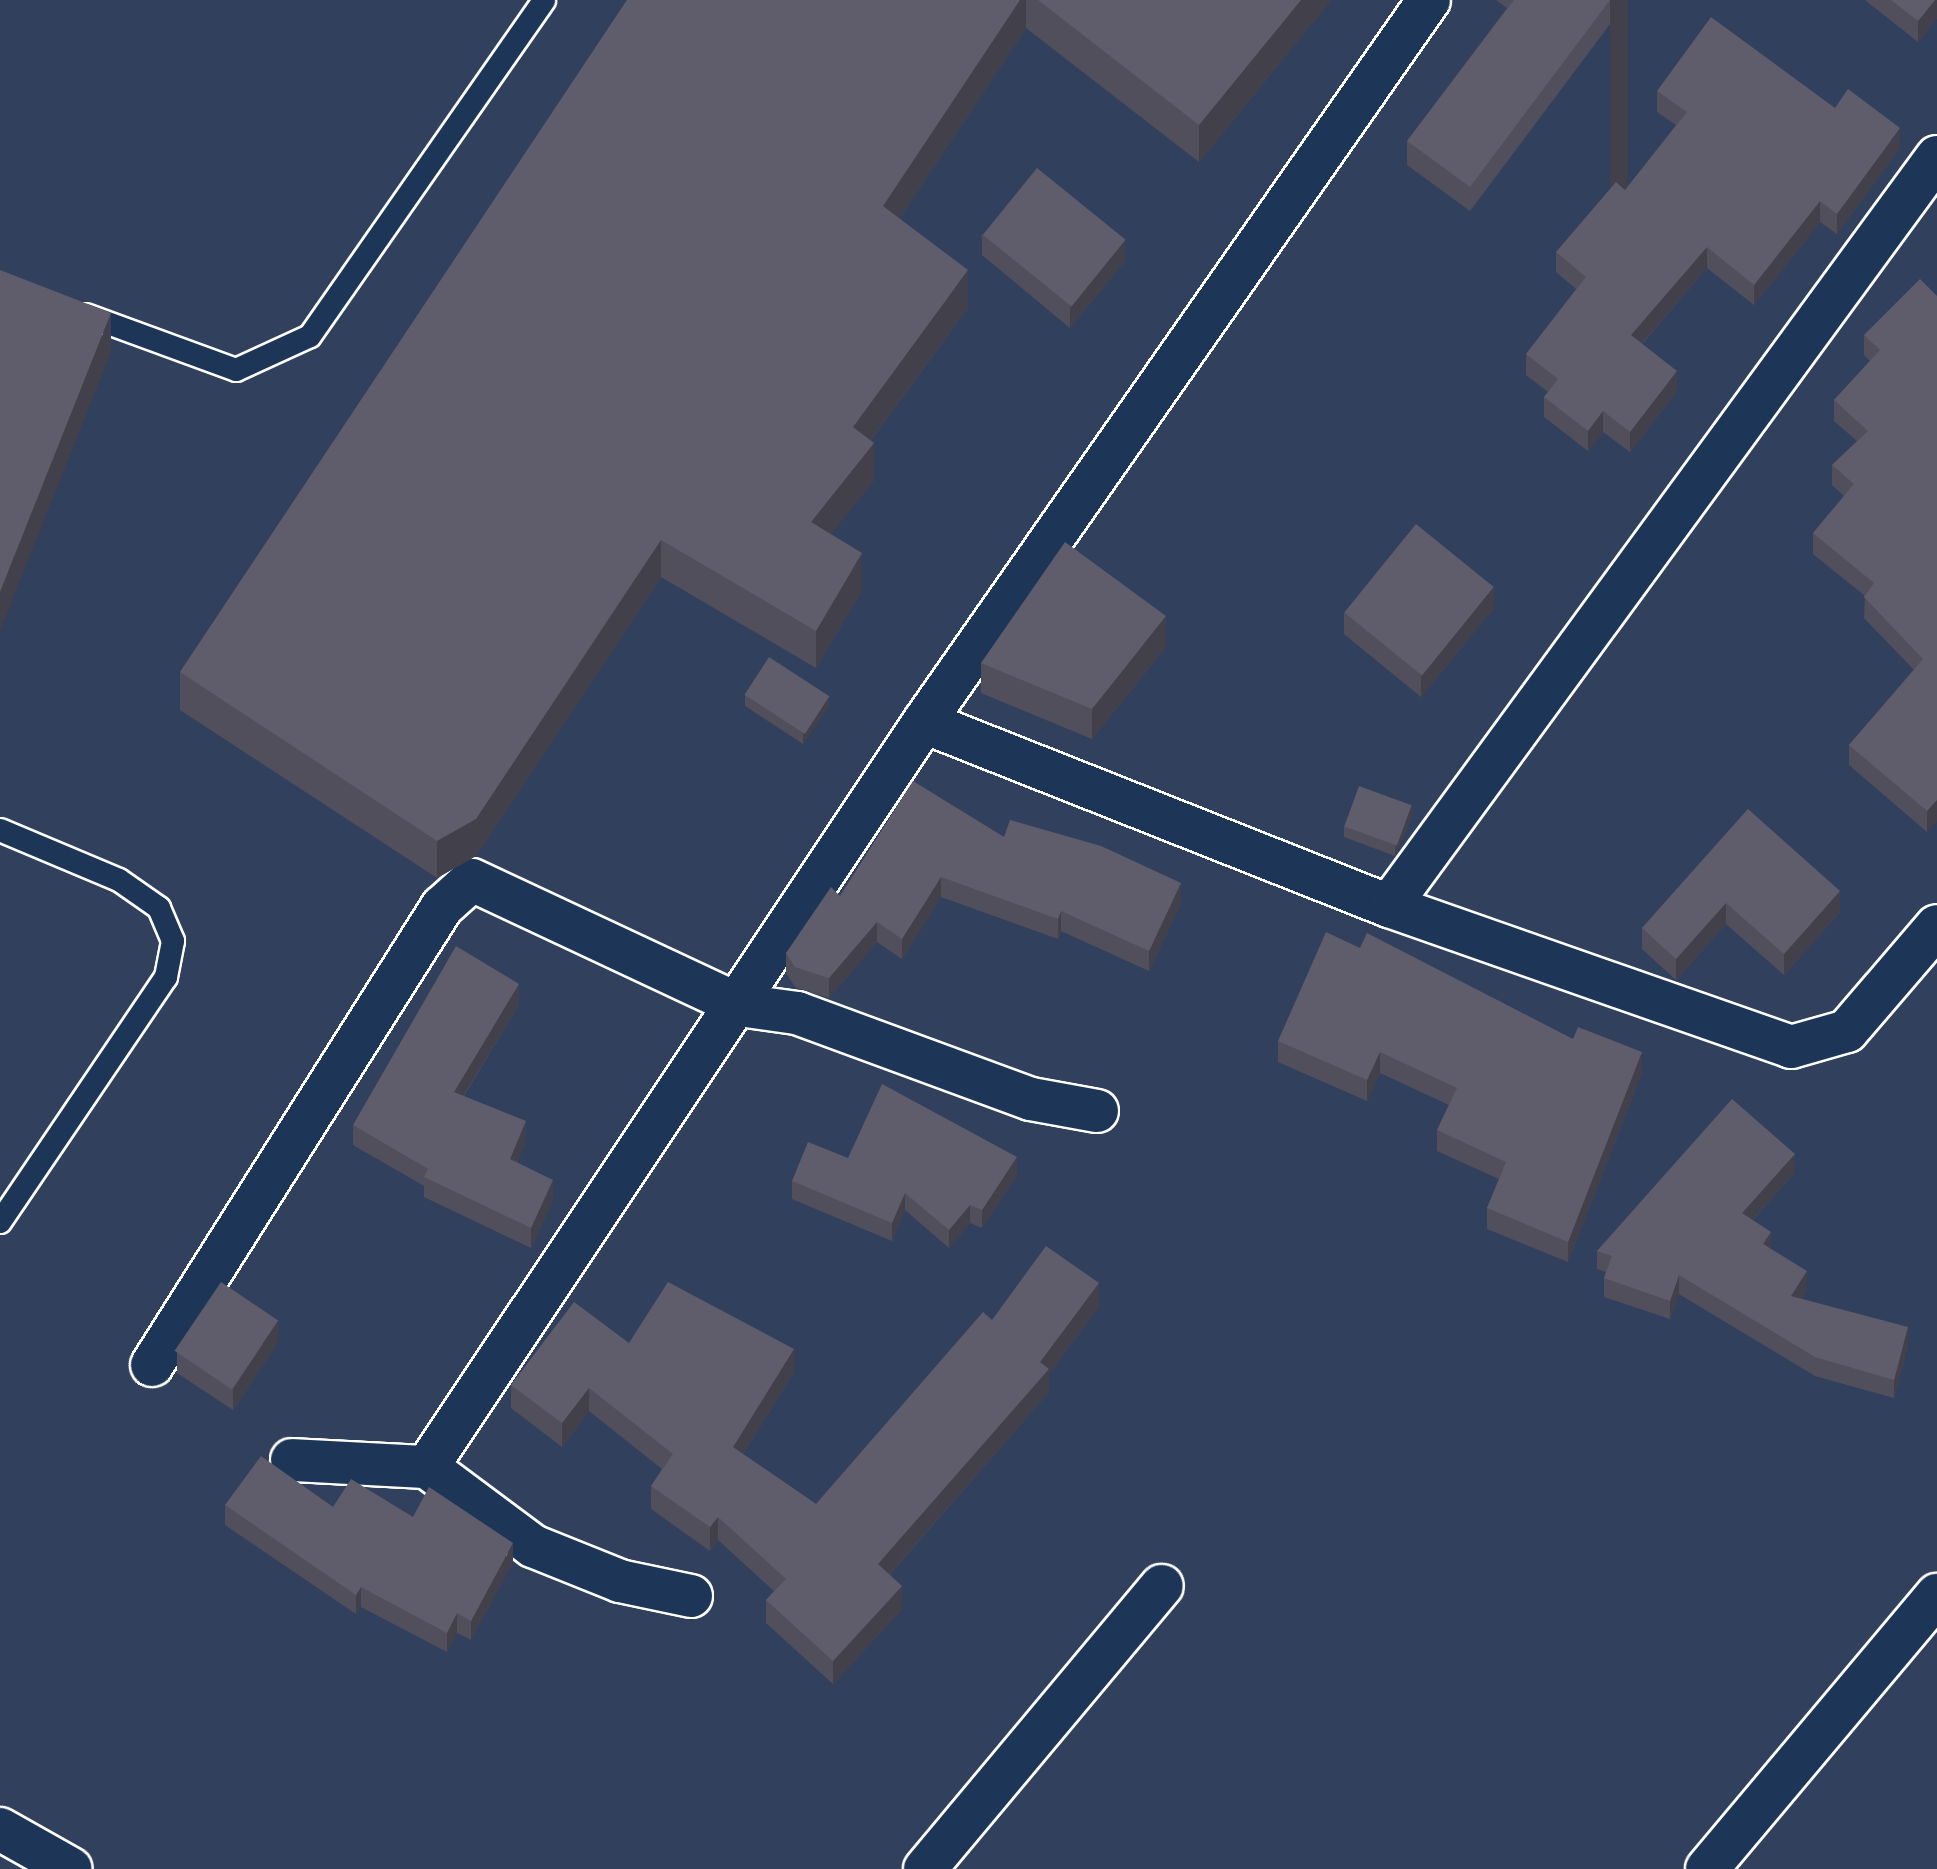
<!DOCTYPE html>
<style>
body{margin:0}
#map{position:relative;width:1937px;height:1869px;overflow:hidden;background:#31415d;font-family:Caveat,sans-serif}
div>[style]{position:absolute}
.roads{filter:drop-shadow(2px 0 #fff) drop-shadow(-2px 0 #fff) drop-shadow(0 2px #fff) drop-shadow(0 -2px #fff)}
.lane>*{height:22px;margin:-11px;padding:0 11px;transform-origin:11px;border-radius:11px;background:#1d3557}
.street>*{height:42px;margin:-21px;padding:0 21px;transform-origin:21px;border-radius:21px;background:#1d3557}
.wall>*{inset:0;background:#524f5c}
.shaded-wall>*{inset:0;background:#42404b;transform-origin:0 0}
.building>*{inset:0;background:#5f5c6b;transform-origin:0 0}
span{translate:-50% -50%;white-space:nowrap;text-align:center;line-height:1.15;-webkit-text-stroke:10px #1d3557;paint-order:stroke}
</style>
<div id="map">
<div class="roads">
<div class="lane">
<i style="left:86px;top:315px;width:160px;rotate:20.1deg"></i>
<i style="left:236px;top:370px;width:81px;rotate:-24.7deg"></i>
<i style="left:310px;top:336px;width:409px;rotate:-55.1deg"></i>
<i style="left:0;top:830px;width:129px;rotate:22.8deg"></i>
<i style="left:119px;top:880px;width:49px;rotate:35deg"></i>
<i style="left:159px;top:908px;width:36px;rotate:67deg"></i>
<i style="left:173px;top:941px;width:37px;rotate:101deg"></i>
<i style="left:166px;top:977px;width:296px;rotate:124.1deg"></i>
</div>
<div class="street">
<i style="left:924px;top:722px;width:500px;rotate:21.59deg"></i>
<i style="left:1389px;top:906px;width:426px;rotate:19.3deg"></i>
<i style="left:1791px;top:1047px;width:58px;rotate:-15.9deg"></i>
<i style="left:1847px;top:1031px;width:138px;rotate:-49.4deg"></i>
<i style="left:1389px;top:906px;width:928px;rotate:-53.81deg"></i>
<i style="left:152px;top:1365px;width:542px;rotate:-57.66deg"></i>
<i style="left:442px;top:907px;width:40px;rotate:-42deg"></i>
<i style="left:472px;top:880px;width:295px;rotate:25.1deg"></i>
<i style="left:739px;top:1005px;width:59px;rotate:7.9deg"></i>
<i style="left:797px;top:1013px;width:249px;rotate:20.2deg"></i>
<i style="left:1031px;top:1099px;width:67px;rotate:10.3deg"></i>
<i style="left:292px;top:1460px;width:135px;rotate:3deg"></i>
<i style="left:691px;top:1596px;width:73px;rotate:-168.1deg"></i>
<i style="left:620px;top:1581px;width:94px;rotate:-158.1deg"></i>
<i style="left:533px;top:1546px;width:132px;rotate:-143.3deg"></i>
<i style="left:427px;top:1467px;width:896px;rotate:-56.29deg"></i>
<i style="left:924px;top:722px;width:881px;rotate:-55.03deg"></i>
<i style="left:0;top:1829px;width:81px;rotate:29.4deg"></i>
<i style="left:925px;top:1869px;width:369px;rotate:-50.1deg"></i>
<i style="left:1707px;top:1869px;width:358px;rotate:-50deg"></i>
</div>
</div>
<div class="wall">
<i style="clip-path:polygon(627px 0,1331px 0,1199px 162px,1026px 28px,899px 219px,968px 308px,871px 440px,874px 480px,831px 534px,862px 590px,816px 668px,661px 577px,476px 856px,437px 878px,180px 710px,180px 672px)"></i>
<i style="clip-path:polygon(1496px 0,1628px 0,1470px 211px,1407px 165px,1407px 141px,1507px 8px)"></i>
<i style="clip-path:polygon(1865px 0,1937px 0,1937px 18px,1918px 42px)"></i>
<i style="clip-path:polygon(1657px 91px,1835px 108px,1900px 148px,1837px 234px,1820px 222px,1754px 305px,1707px 268px,1642px 344px,1677px 391px,1630px 452px,1603px 432px,1588px 451px,1544px 417px,1544px 397px,1548px 392px,1526px 375px,1526px 354px,1576px 289px,1556px 272px,1556px 252px,1625px 190px,1676px 125px,1657px 112px)"></i>
<i style="clip-path:polygon(982px 234px,1125px 261px,1070px 328px,982px 255px)"></i>
<i style="clip-path:polygon(1937px 296px,1927px 832px,1849px 765px,1849px 745px,1914px 670px,1864px 618px,1865px 596px,1813px 554px,1813px 533px,1844px 496px,1832px 485px,1832px 465px,1857px 441px,1834px 421px,1834px 400px,1870px 361px,1864px 355px,1864px 335px)"></i>
<i style="clip-path:polygon(1494px 608px,1421px 697px,1344px 634px,1344px 613px)"></i>
<i style="clip-path:polygon(1166px 647px,1092px 739px,981px 693px,981px 663px)"></i>
<i style="clip-path:polygon(745px 695px,829px 706px,803px 744px,745px 706px)"></i>
<i style="clip-path:polygon(1748px 809px,1840px 912px,1784px 975px,1726px 924px,1676px 980px,1642px 949px,1642px 928px)"></i>
<i style="clip-path:polygon(1412px 816px,1395px 856px,1344px 837px,1344px 826px)"></i>
<i style="clip-path:polygon(1004px 837px,1181px 903px,1149px 971px,1061px 931px,1058px 939px,941px 897px,902px 959px,877px 942px,829px 998px,795px 987px,786px 973px,786px 953px,840px 896px)"></i>
<i style="clip-path:polygon(519px 1004px,464px 1096px,526px 1141px,517px 1162px,553px 1200px,531px 1248px,424px 1197px,424px 1186px,353px 1145px,353px 1125px)"></i>
<i style="clip-path:polygon(1573px 1039px,1642px 1073px,1568px 1262px,1487px 1229px,1487px 1208px,1499px 1179px,1437px 1151px,1437px 1130px,1449px 1105px,1380px 1073px,1367px 1101px,1278px 1062px,1278px 1041px)"></i>
<i style="clip-path:polygon(848px 1158px,1017px 1175px,982px 1228px,970px 1223px,949px 1248px,905px 1210px,892px 1241px,792px 1199px,792px 1181px)"></i>
<i style="clip-path:polygon(1795px 1172px,1753px 1220px,1771px 1249px,1807px 1290px,1801px 1299px,1908px 1346px,1894px 1398px,1815px 1376px,1679px 1294px,1670px 1319px,1604px 1297px,1604px 1278px,1606px 1272px,1597px 1269px,1597px 1251px)"></i>
<i style="clip-path:polygon(1099px 1307px,1049px 1374px,1049px 1392px,890px 1574px,902px 1609px,833px 1684px,766px 1623px,766px 1600px,774px 1591px,718px 1540px,710px 1551px,651px 1509px,651px 1486px,662px 1469px,589px 1411px,562px 1447px,511px 1408px,511px 1385px,629px 1343px,794px 1372px,743px 1454px,816px 1504px,992px 1320px)"></i>
<i style="clip-path:polygon(278px 1342px,233px 1410px,177px 1373px,177px 1352px)"></i>
<i style="clip-path:polygon(225px 1505px,333px 1507px,413px 1517px,513px 1562px,471px 1640px,457px 1633px,447px 1652px,361px 1607px,356px 1614px,225px 1525px)"></i>
</div>
<div class="shaded-wall">
<i style="clip-path:polygon(1020px 0,1026px 0,1026px 28px,883px 243px,883px 206px)"></i>
<i style="clip-path:polygon(1301px 0,1331px 0,1199px 162px,1199px 125px)"></i>
<i style="left:1610px;top:0;width:18px;height:234px"></i>
<i style="clip-path:polygon(1935px 0,1937px 0,1937px 18px,1918px 42px,1918px 21px)"></i>
<i style="clip-path:polygon(1900px 128px,1900px 148px,1837px 234px,1837px 214px)"></i>
<i style="clip-path:polygon(1820px 201px,1820px 222px,1754px 305px,1754px 285px)"></i>
<i style="clip-path:polygon(1125px 240px,1125px 261px,1070px 328px,1070px 307px)"></i>
<i style="clip-path:polygon(1707px 247px,1707px 268px,1631px 356px,1631px 335px)"></i>
<i style="clip-path:polygon(968px 270px,968px 308px,853px 464px,853px 427px)"></i>
<i style="clip-path:polygon(111px 313px,111px 352px,0 631px,0 592px)"></i>
<i style="clip-path:polygon(1677px 371px,1677px 391px,1630px 452px,1630px 432px)"></i>
<i style="clip-path:polygon(1603px 411px,1603px 432px,1588px 451px,1588px 431px)"></i>
<i style="clip-path:polygon(874px 443px,874px 480px,811px 560px,811px 522px)"></i>
<i style="clip-path:polygon(661px 540px,661px 577px,476px 856px,437px 878px,437px 841px)"></i>
<i style="clip-path:polygon(862px 553px,862px 590px,816px 668px,816px 631px)"></i>
<i style="clip-path:polygon(1494px 587px,1494px 608px,1421px 697px,1421px 676px)"></i>
<i style="clip-path:polygon(1166px 616px,1166px 647px,1092px 739px,1092px 709px)"></i>
<i style="clip-path:polygon(829px 696px,829px 706px,803px 744px,803px 734px)"></i>
<i style="clip-path:polygon(1937px 800px,1937px 821px,1927px 832px,1927px 811px)"></i>
<i style="clip-path:polygon(1412px 805px,1412px 816px,1395px 856px,1395px 845px)"></i>
<i style="clip-path:polygon(941px 877px,941px 897px,902px 959px,902px 939px)"></i>
<i style="clip-path:polygon(1181px 883px,1181px 903px,1149px 971px,1149px 951px)"></i>
<i style="clip-path:polygon(1840px 891px,1840px 912px,1784px 975px,1784px 954px)"></i>
<i style="clip-path:polygon(1726px 903px,1726px 924px,1676px 980px,1676px 959px)"></i>
<i style="clip-path:polygon(1061px 911px,1061px 931px,1058px 939px,1058px 919px)"></i>
<i style="clip-path:polygon(877px 922px,877px 942px,829px 998px,829px 978px)"></i>
<i style="clip-path:polygon(519px 984px,519px 1004px,454px 1111px,454px 1092px)"></i>
<i style="clip-path:polygon(1380px 1052px,1380px 1073px,1367px 1101px,1367px 1080px)"></i>
<i style="clip-path:polygon(1642px 1052px,1642px 1073px,1568px 1262px,1568px 1242px)"></i>
<i style="clip-path:polygon(526px 1121px,526px 1141px,510px 1178px,510px 1159px)"></i>
<i style="clip-path:polygon(1795px 1154px,1795px 1172px,1742px 1232px,1742px 1213px)"></i>
<i style="clip-path:polygon(1017px 1157px,1017px 1175px,982px 1228px,982px 1210px)"></i>
<i style="clip-path:polygon(553px 1180px,553px 1200px,531px 1248px,531px 1228px)"></i>
<i style="clip-path:polygon(905px 1193px,905px 1210px,892px 1241px,892px 1223px)"></i>
<i style="clip-path:polygon(970px 1205px,970px 1223px,949px 1248px,949px 1230px)"></i>
<i style="clip-path:polygon(1771px 1232px,1771px 1250px,1763px 1244px)"></i>
<i style="clip-path:polygon(1807px 1271px,1807px 1290px,1791px 1315px,1791px 1296px)"></i>
<i style="clip-path:polygon(1679px 1275px,1679px 1294px,1670px 1319px,1670px 1301px)"></i>
<i style="clip-path:polygon(1099px 1283px,1099px 1307px,1049px 1374px,1049px 1392px,878px 1587px,878px 1564px,1040px 1362px)"></i>
<i style="clip-path:polygon(278px 1321px,278px 1342px,233px 1410px,233px 1389px)"></i>
<i style="clip-path:polygon(1908px 1327px,1908px 1346px,1894px 1398px,1894px 1380px)"></i>
<i style="clip-path:polygon(794px 1349px,794px 1372px,733px 1470px,733px 1447px)"></i>
<i style="clip-path:polygon(589px 1388px,589px 1411px,562px 1447px,562px 1423px)"></i>
<i style="clip-path:polygon(718px 1517px,718px 1540px,710px 1551px,710px 1527px)"></i>
<i style="clip-path:polygon(513px 1543px,513px 1562px,471px 1640px,471px 1621px)"></i>
<i style="clip-path:polygon(902px 1586px,902px 1609px,833px 1684px,833px 1661px)"></i>
<i style="clip-path:polygon(361px 1587px,361px 1607px,356px 1614px,356px 1595px)"></i>
<i style="clip-path:polygon(457px 1613px,457px 1633px,447px 1652px,447px 1633px)"></i>
</div>
<div class="building">
<i style="clip-path:polygon(627px 0,1020px 0,883px 206px,968px 270px,853px 427px,874px 443px,811px 522px,862px 553px,816px 631px,661px 540px,476px 819px,437px 841px,180px 672px)"></i>
<i style="clip-path:polygon(1038px 0,1301px 0,1199px 125px)"></i>
<i style="clip-path:polygon(1514px 0,1610px 0,1470px 187px,1407px 141px)"></i>
<i style="clip-path:polygon(1891px 0,1935px 0,1918px 21px)"></i>
<i style="clip-path:polygon(1711px 17px,1835px 108px,1848px 89px,1900px 128px,1837px 214px,1820px 201px,1754px 285px,1707px 247px,1631px 335px,1677px 371px,1630px 432px,1603px 411px,1588px 431px,1544px 397px,1558px 379px,1526px 354px,1586px 277px,1556px 252px,1616px 182px,1625px 190px,1687px 112px,1657px 91px)"></i>
<i style="left:1037px;top:168px;width:114px;height:86px;rotate:39deg"></i>
<i style="clip-path:polygon(0 270px,111px 313px,0 592px)"></i>
<i style="clip-path:polygon(1920px 279px,1937px 296px,1937px 800px,1927px 811px,1849px 745px,1923px 659px,1864px 597px,1874px 583px,1813px 533px,1854px 484px,1832px 465px,1868px 431px,1834px 400px,1880px 350px,1864px 335px)"></i>
<i style="left:1416px;top:524px;width:100px;height:114px;rotate:39deg"></i>
<i style="clip-path:polygon(1065px 542px,1166px 616px,1092px 709px,981px 663px)"></i>
<i style="left:769px;top:657px;width:72px;height:45px;rotate:33deg"></i>
<i style="clip-path:polygon(913px 781px,1004px 837px,1010px 820px,1101px 846px,1181px 883px,1149px 951px,1061px 911px,1058px 919px,941px 877px,902px 939px,877px 922px,829px 978px,795px 967px,786px 953px,831px 887px,840px 896px)"></i>
<i style="left:1359px;top:786px;width:56px;height:43px;rotate:20deg"></i>
<i style="clip-path:polygon(1748px 809px,1840px 891px,1784px 954px,1726px 903px,1676px 959px,1642px 928px)"></i>
<i style="clip-path:polygon(1326px 932px,1360px 948px,1367px 933px,1573px 1039px,1578px 1027px,1642px 1052px,1568px 1242px,1487px 1208px,1506px 1162px,1437px 1130px,1457px 1088px,1380px 1052px,1367px 1080px,1278px 1041px)"></i>
<i style="clip-path:polygon(456px 946px,519px 984px,454px 1092px,526px 1121px,510px 1159px,553px 1180px,531px 1228px,424px 1177px,428px 1169px,353px 1125px)"></i>
<i style="clip-path:polygon(882px 1084px,1017px 1157px,982px 1210px,970px 1205px,949px 1230px,905px 1193px,892px 1223px,792px 1181px,808px 1142px,848px 1158px)"></i>
<i style="clip-path:polygon(1732px 1099px,1795px 1154px,1742px 1213px,1771px 1232px,1763px 1244px,1807px 1271px,1791px 1296px,1908px 1327px,1894px 1380px,1815px 1357px,1679px 1275px,1670px 1301px,1604px 1278px,1612px 1256px,1597px 1251px)"></i>
<i style="clip-path:polygon(1046px 1246px,1099px 1283px,1040px 1362px,1049px 1369px,878px 1564px,902px 1586px,833px 1661px,766px 1600px,786px 1579px,718px 1517px,710px 1527px,651px 1486px,673px 1454px,589px 1388px,562px 1423px,511px 1385px,574px 1302px,629px 1343px,668px 1282px,794px 1349px,733px 1447px,816px 1504px,983px 1312px,992px 1320px)"></i>
<i style="left:221px;top:1282px;width:69px;height:83px;rotate:34deg"></i>
<i style="clip-path:polygon(261px 1456px,333px 1507px,351px 1479px,413px 1517px,429px 1487px,513px 1543px,471px 1621px,457px 1613px,447px 1633px,361px 1587px,356px 1595px,225px 1505px)"></i>
</div>
</div>
